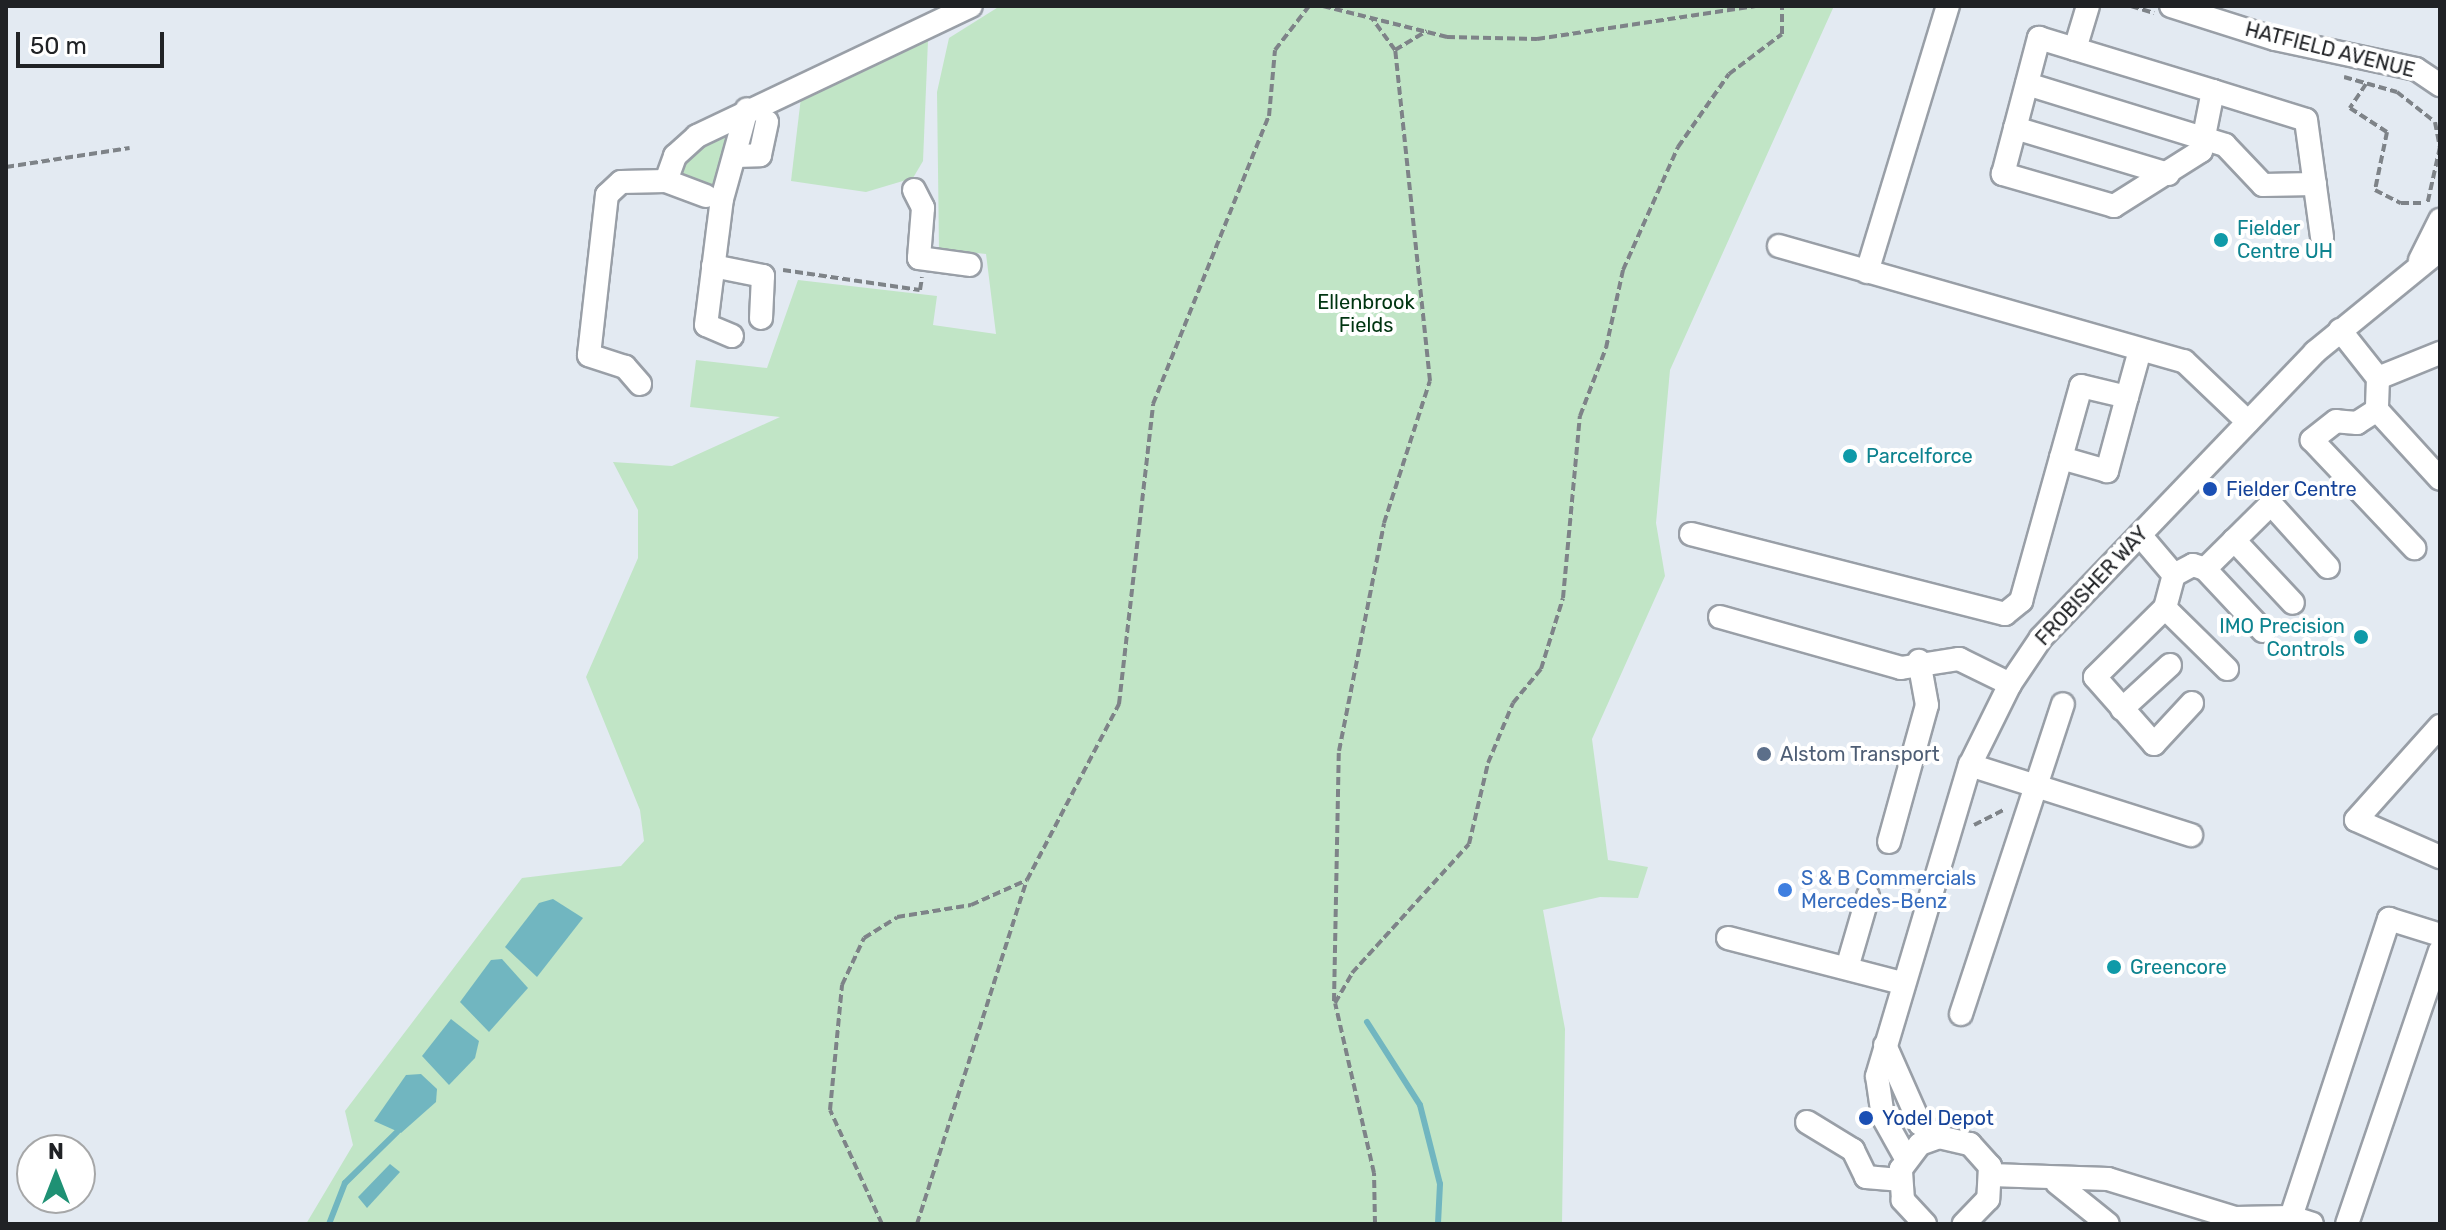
<!DOCTYPE html>
<style>
body{margin:0}
#map{position:relative;width:2446px;height:1230px;overflow:hidden;background:#e3eaf2;font-family:Rubik,sans-serif}
div>[style]{position:absolute}
.green>*{inset:0;background:#c1e5c6}
.water>*{inset:0;background:#71b6c0}
.stream>*{height:6px;margin:-3px;padding:0 3px;transform-origin:3px;border-radius:3px;background:#71b6c0}
.path>*{height:4px;margin-top:-2px;transform-origin:0;background:repeating-linear-gradient(90deg,#7e8388 0 8px,transparent 0 12px)}
.roads{filter:drop-shadow(2px 0 #999fa7) drop-shadow(-2px 0 #999fa7) drop-shadow(0 2px #999fa7) drop-shadow(0 -2px #999fa7)}
.minor>*{height:22px;margin:-11px;padding:0 11px;transform-origin:11px;border-radius:11px;background:#fff}
.dots>*{width:22px;height:22px;translate:-50% -50%;box-sizing:border-box;border:4px solid #fff;border-radius:50%}
span{translate:-50% -50%;white-space:nowrap;text-align:center;line-height:1.15;-webkit-text-stroke:8px #fff;paint-order:stroke}
.street-label{font-size:20px;color:#202225}
.culture-label{font-size:20px;color:#0d838f}
.left{translate:0 -50%;text-align:left}
.right{translate:-100% -50%;text-align:right}
.park-label{font-size:20px;color:#003511}
.transit-label{font-size:20px;color:#164399}
.service-label{font-size:20px;color:#4e5e75}
.shop-label{font-size:20px;color:#366cbe}
.frame{position:absolute;inset:0;border:8px solid #202225;pointer-events:none}
.north{position:absolute;left:16px;top:1134px;width:80px;height:80px;box-sizing:border-box;background:#fff;border:2px solid #a6a7a8;border-radius:50%;rotate:0deg;font-size:22px;font-weight:700;line-height:32px;text-align:center;color:#202225}
.north::after{content:'';display:block;margin:auto;width:28px;height:36px;background:#1f9174;clip-path:polygon(50% 0,100% 100%,50% 72%,0 100%)}
.scale{position:absolute;left:16px;top:32px;width:148px;height:36px;box-sizing:border-box;border:4px solid #202225;border-top:0;padding-left:10px;font-size:24px;line-height:28px;white-space:nowrap;color:#202225;-webkit-text-stroke:6px #fff;paint-order:stroke}
</style>
<div id="map">
<div class="green">
<i style="clip-path:polygon(1000px 6px,1834px 6px,1670px 370px,1656px 523px,1665px 576px,1592px 739px,1608px 860px,1648px 867px,1638px 898px,1600px 897px,1543px 910px,1565px 1029px,1562px 1224px,306px 1224px,353px 1145px,345px 1111px,522px 878px,621px 866px,644px 841px,640px 810px,586px 677px,638px 558px,638px 510px,613px 462px,672px 466px,780px 417px,690px 407px,696px 360px,767px 368px,798px 280px,937px 296px,933px 325px,996px 334px,986px 254px,939px 249px,937px 92px,949px 38px)"></i>
<i style="clip-path:polygon(928px 40px,923px 161px,913px 178px,866px 192px,791px 181px,802px 89px)"></i>
<i style="clip-path:polygon(726px 133px,733px 140px,718px 190px,678px 174px,681px 163px)"></i>
</div>
<div class="water">
<i style="clip-path:polygon(553px 899px,583px 918px,537px 977px,505px 947px,539px 903px)"></i>
<i style="clip-path:polygon(502px 959px,528px 988px,489px 1032px,460px 1002px,491px 960px)"></i>
<i style="clip-path:polygon(451px 1019px,479px 1041px,475px 1058px,449px 1085px,422px 1056px)"></i>
<i style="clip-path:polygon(421px 1074px,437px 1089px,436px 1102px,401px 1133px,374px 1121px,406px 1075px)"></i>
<i style="clip-path:polygon(390px 1164px,400px 1172px,367px 1208px,358px 1197px)"></i>
</div>
<div class="stream">
<i style="left:1367px;top:1022px;width:98px;rotate:57.4deg"></i>
<i style="left:1420px;top:1105px;width:81px;rotate:75.8deg"></i>
<i style="left:1440px;top:1184px;width:40px;rotate:92.9deg"></i>
<i style="left:329px;top:1224px;width:44px;rotate:-68.7deg"></i>
<i style="left:345px;top:1183px;width:73px;rotate:-44.4deg"></i>
</div>
<div class="path">
<i style="left:1323px;top:6px;width:128px;rotate:14deg"></i>
<i style="left:1447px;top:37px;width:90px;rotate:1.3deg"></i>
<i style="left:1537px;top:39px;width:221px;rotate:-8.6deg"></i>
<i style="left:2131px;top:6px;width:24px;rotate:17deg"></i>
<i style="left:1395px;top:50px;width:37px;rotate:-31deg"></i>
<i style="left:2344px;top:77px;width:55px;rotate:15.8deg"></i>
<i style="left:2397px;top:92px;width:48px;rotate:38.3deg"></i>
<i style="left:2435px;top:122px;width:25px;rotate:79deg"></i>
<i style="left:2440px;top:147px;width:59px;rotate:102.6deg"></i>
<i style="left:2366px;top:84px;width:29px;rotate:124deg"></i>
<i style="left:2350px;top:108px;width:44px;rotate:33deg"></i>
<i style="left:2387px;top:132px;width:59px;rotate:101.7deg"></i>
<i style="left:2375px;top:190px;width:29px;rotate:27deg"></i>
<i style="left:2401px;top:203px;width:24px"></i>
<i style="left:6px;top:167px;width:125px;rotate:-8.7deg"></i>
<i style="left:783px;top:270px;width:138px;rotate:8.3deg"></i>
<i style="left:920px;top:290px;width:13px;rotate:-81deg"></i>
<i style="left:1974px;top:825px;width:33px;rotate:-27deg"></i>
<i style="left:1334px;top:1001px;width:250px;rotate:-88.9deg"></i>
<i style="left:1339px;top:751px;width:232px;rotate:-78.8deg"></i>
<i style="left:1384px;top:523px;width:149px;rotate:-72.1deg"></i>
<i style="left:1430px;top:381px;width:333px;rotate:-96deg"></i>
<i style="left:1395px;top:50px;width:39px;rotate:-126deg"></i>
<i style="left:882px;top:1224px;width:125px;rotate:-114.5deg"></i>
<i style="left:830px;top:1110px;width:126px;rotate:-84.5deg"></i>
<i style="left:842px;top:985px;width:52px;rotate:-64.9deg"></i>
<i style="left:864px;top:938px;width:39px;rotate:-32deg"></i>
<i style="left:897px;top:917px;width:75px;rotate:-9.2deg"></i>
<i style="left:971px;top:905px;width:61px;rotate:-24.1deg"></i>
<i style="left:917px;top:1224px;width:361px;rotate:-72.3deg"></i>
<i style="left:1027px;top:880px;width:199px;rotate:-62.4deg"></i>
<i style="left:1119px;top:704px;width:302px;rotate:-83.5deg"></i>
<i style="left:1153px;top:404px;width:310px;rotate:-68.1deg"></i>
<i style="left:1269px;top:116px;width:66px;rotate:-84.8deg"></i>
<i style="left:1275px;top:50px;width:56px;rotate:-52.3deg"></i>
<i style="left:1375px;top:1224px;width:51px;rotate:-91.1deg"></i>
<i style="left:1374px;top:1173px;width:174px;rotate:-102.9deg"></i>
<i style="left:1335px;top:1003px;width:34px;rotate:-60deg"></i>
<i style="left:1352px;top:973px;width:174px;rotate:-47.8deg"></i>
<i style="left:1469px;top:844px;width:83px;rotate:-76.8deg"></i>
<i style="left:1488px;top:763px;width:65px;rotate:-67.4deg"></i>
<i style="left:1513px;top:703px;width:44px;rotate:-50.5deg"></i>
<i style="left:1541px;top:669px;width:74px;rotate:-72.8deg"></i>
<i style="left:1563px;top:598px;width:183px;rotate:-84.7deg"></i>
<i style="left:1580px;top:416px;width:73px;rotate:-69.1deg"></i>
<i style="left:1606px;top:348px;width:80px;rotate:-77.7deg"></i>
<i style="left:1623px;top:270px;width:135px;rotate:-65.9deg"></i>
<i style="left:1678px;top:147px;width:89px;rotate:-55.1deg"></i>
<i style="left:1729px;top:74px;width:66px;rotate:-37deg"></i>
<i style="left:1782px;top:34px;width:28px;rotate:-90deg"></i>
</div>
<div class="roads">
<div class="minor">
<i style="left:2171px;top:6px;width:109px;rotate:17.6deg"></i>
<i style="left:2275px;top:39px;width:144px;rotate:12deg"></i>
<i style="left:2416px;top:69px;width:29px;rotate:34deg"></i>
<i style="left:2075px;top:49px;width:45px;rotate:-73.2deg"></i>
<i style="left:2027px;top:84px;width:207px;rotate:17.1deg"></i>
<i style="left:2225px;top:145px;width:55px;rotate:46.5deg"></i>
<i style="left:2263px;top:185px;width:52px;rotate:-1.1deg"></i>
<i style="left:2213px;top:91px;width:61px;rotate:101.3deg"></i>
<i style="left:2201px;top:151px;width:103px;rotate:147.7deg"></i>
<i style="left:2114px;top:206px;width:116px;rotate:-163.9deg"></i>
<i style="left:2003px;top:174px;width:141px;rotate:-75.2deg"></i>
<i style="left:2039px;top:38px;width:182px;rotate:16.9deg"></i>
<i style="left:2213px;top:91px;width:97px;rotate:17.3deg"></i>
<i style="left:2306px;top:120px;width:118px;rotate:82.2deg"></i>
<i style="left:2015px;top:128px;width:160px;rotate:16.7deg"></i>
<i style="left:736px;top:156px;width:24px;rotate:-2deg"></i>
<i style="left:760px;top:155px;width:34px;rotate:-78deg"></i>
<i style="left:914px;top:190px;width:20px;rotate:63deg"></i>
<i style="left:923px;top:208px;width:50px;rotate:94.6deg"></i>
<i style="left:919px;top:258px;width:51px;rotate:7.8deg"></i>
<i style="left:706px;top:196px;width:43px;rotate:-159.4deg"></i>
<i style="left:666px;top:181px;width:27px;rotate:-70deg"></i>
<i style="left:675px;top:156px;width:30px;rotate:-42deg"></i>
<i style="left:697px;top:136px;width:303px;rotate:-25.4deg"></i>
<i style="left:1779px;top:246px;width:421px;rotate:15.9deg"></i>
<i style="left:2184px;top:361px;width:88px;rotate:43.6deg"></i>
<i style="left:2420px;top:260px;width:45px;rotate:-63.4deg"></i>
<i style="left:713px;top:266px;width:51px;rotate:11.3deg"></i>
<i style="left:763px;top:276px;width:42px;rotate:92.7deg"></i>
<i style="left:1867px;top:272px;width:278px;rotate:-73.1deg"></i>
<i style="left:2340px;top:330px;width:61px;rotate:51.6deg"></i>
<i style="left:2378px;top:378px;width:32px;rotate:92deg"></i>
<i style="left:2377px;top:410px;width:93px;rotate:47.6deg"></i>
<i style="left:732px;top:336px;width:28px;rotate:-157deg"></i>
<i style="left:706px;top:325px;width:127px;rotate:-82.8deg"></i>
<i style="left:722px;top:199px;width:93px;rotate:-74.5deg"></i>
<i style="left:2378px;top:378px;width:67px;rotate:-22deg"></i>
<i style="left:640px;top:384px;width:23px;rotate:-131deg"></i>
<i style="left:625px;top:367px;width:38px;rotate:-162deg"></i>
<i style="left:589px;top:355px;width:161px;rotate:-83.6deg"></i>
<i style="left:607px;top:195px;width:19px;rotate:-43deg"></i>
<i style="left:621px;top:182px;width:45px;rotate:-1.3deg"></i>
<i style="left:2127px;top:397px;width:49px;rotate:-74.5deg"></i>
<i style="left:2377px;top:410px;width:24px;rotate:147deg"></i>
<i style="left:2357px;top:423px;width:21px;rotate:-175deg"></i>
<i style="left:2336px;top:421px;width:31px;rotate:142deg"></i>
<i style="left:2312px;top:440px;width:149px;rotate:46.6deg"></i>
<i style="left:1691px;top:534px;width:324px;rotate:14.3deg"></i>
<i style="left:2005px;top:614px;width:21px;rotate:-39deg"></i>
<i style="left:2021px;top:601px;width:223px;rotate:-74.4deg"></i>
<i style="left:2081px;top:386px;width:47px;rotate:13.4deg"></i>
<i style="left:2127px;top:397px;width:77px;rotate:105.1deg"></i>
<i style="left:2107px;top:471px;width:48px;rotate:-164.2deg"></i>
<i style="left:2140px;top:535px;width:52px;rotate:49.6deg"></i>
<i style="left:2234px;top:540px;width:86px;rotate:46.9deg"></i>
<i style="left:2205px;top:569px;width:93px;rotate:-44.6deg"></i>
<i style="left:2271px;top:504px;width:85px;rotate:47.9deg"></i>
<i style="left:2165px;top:608px;width:87px;rotate:44.5deg"></i>
<i style="left:1720px;top:617px;width:188px;rotate:15.7deg"></i>
<i style="left:1901px;top:668px;width:59px;rotate:-8.8deg"></i>
<i style="left:1959px;top:659px;width:57px;rotate:26.1deg"></i>
<i style="left:2192px;top:703px;width:56px;rotate:132.8deg"></i>
<i style="left:2154px;top:744px;width:89px;rotate:-131.4deg"></i>
<i style="left:2095px;top:677px;width:98px;rotate:-44.6deg"></i>
<i style="left:2165px;top:608px;width:34px;rotate:-75deg"></i>
<i style="left:2174px;top:575px;width:21px;rotate:-28deg"></i>
<i style="left:2193px;top:565px;width:13px;rotate:18deg"></i>
<i style="left:2205px;top:569px;width:85px;rotate:46.9deg"></i>
<i style="left:2122px;top:709px;width:65px;rotate:-42.5deg"></i>
<i style="left:2440px;top:726px;width:126px;rotate:131.8deg"></i>
<i style="left:2356px;top:820px;width:92px;rotate:23.8deg"></i>
<i style="left:1970px;top:765px;width:232px;rotate:17.6deg"></i>
<i style="left:1889px;top:842px;width:142px;rotate:-74.5deg"></i>
<i style="left:1927px;top:705px;width:45px;rotate:-100.3deg"></i>
<i style="left:1728px;top:938px;width:180px;rotate:14.5deg"></i>
<i style="left:1847px;top:968px;width:75px;rotate:-73.7deg"></i>
<i style="left:1961px;top:1014px;width:326px;rotate:-71.8deg"></i>
<i style="left:1885px;top:1045px;width:86px;rotate:66.1deg"></i>
<i style="left:1920px;top:1124px;width:23px;rotate:34deg"></i>
<i style="left:1807px;top:1122px;width:54px;rotate:31.3deg"></i>
<i style="left:1853px;top:1150px;width:30px;rotate:64deg"></i>
<i style="left:1866px;top:1177px;width:33px;rotate:5deg"></i>
<i style="left:1906px;top:1158px;width:47px;rotate:-119.3deg"></i>
<i style="left:1883px;top:1117px;width:41px;rotate:-98.3deg"></i>
<i style="left:1877px;top:1076px;width:325px;rotate:-73.4deg"></i>
<i style="left:1970px;top:765px;width:90px;rotate:-63.7deg"></i>
<i style="left:2010px;top:684px;width:55px;rotate:-56deg"></i>
<i style="left:2041px;top:638px;width:396px;rotate:-46.2deg"></i>
<i style="left:2315px;top:352px;width:161px;rotate:-39.2deg"></i>
<i style="left:1991px;top:1175px;width:117px;rotate:2deg"></i>
<i style="left:2108px;top:1179px;width:133px;rotate:17.1deg"></i>
<i style="left:2235px;top:1218px;width:56px;rotate:-1deg"></i>
<i style="left:2291px;top:1217px;width:314px;rotate:-71.8deg"></i>
<i style="left:2389px;top:919px;width:53px;rotate:17.4deg"></i>
<i style="left:2057px;top:1183px;width:65px;rotate:38.8deg"></i>
<i style="left:2291px;top:1217px;width:22px;rotate:18deg"></i>
<i style="left:1925px;top:1224px;width:33px;rotate:-133deg"></i>
<i style="left:1903px;top:1200px;width:31px;rotate:-94deg"></i>
<i style="left:1901px;top:1169px;width:31px;rotate:-53deg"></i>
<i style="left:1920px;top:1144px;width:20px;rotate:-20deg"></i>
<i style="left:1939px;top:1137px;width:32px;rotate:13deg"></i>
<i style="left:1970px;top:1144px;width:30px;rotate:48deg"></i>
<i style="left:1990px;top:1166px;width:33px;rotate:93deg"></i>
<i style="left:1988px;top:1199px;width:35px;rotate:134deg"></i>
<i style="left:2347px;top:1224px;width:288px;rotate:-71.2deg"></i>
</div>
</div>
<div class="dots">
<i style="left:2221px;top:240px;background:#0f9aa8"></i>
<i style="left:1850px;top:456px;background:#0f9aa8"></i>
<i style="left:2210px;top:489px;background:#1a4fb4"></i>
<i style="left:2361px;top:637px;background:#0f9aa8"></i>
<i style="left:1764px;top:754px;background:#5c6f8a"></i>
<i style="left:1785px;top:890px;background:#3f7fe0"></i>
<i style="left:2114px;top:967px;background:#0f9aa8"></i>
<i style="left:1866px;top:1118px;background:#1a4fb4"></i>
</div>
<div class="street-label">
<span style="left:2330px;top:50px;rotate:14deg">HATFIELD AVENUE</span>
<span style="left:2092px;top:586px;rotate:-47deg">FROBISHER WAY</span>
</div>
<div class="culture-label">
<span class="left" style="left:2237px;top:240px">Fielder<br>Centre UH</span>
<span class="left" style="left:1866px;top:456px">Parcelforce</span>
<span class="right" style="left:2345px;top:638px">IMO Precision<br>Controls</span>
<span class="left" style="left:2130px;top:967px">Greencore</span>
</div>
<div class="park-label">
<span style="left:1366px;top:314px">Ellenbrook<br>Fields</span>
</div>
<div class="transit-label">
<span class="left" style="left:2226px;top:489px">Fielder Centre</span>
<span class="left" style="left:1882px;top:1118px">Yodel Depot</span>
</div>
<div class="service-label">
<span class="left" style="left:1780px;top:754px">Alstom Transport</span>
</div>
<div class="shop-label">
<span class="left" style="left:1801px;top:890px">S &amp; B Commercials<br>Mercedes-Benz</span>
</div>
<div class="frame"></div>
<div class="north">N</div>
<div class="scale">50 m</div>
</div>
